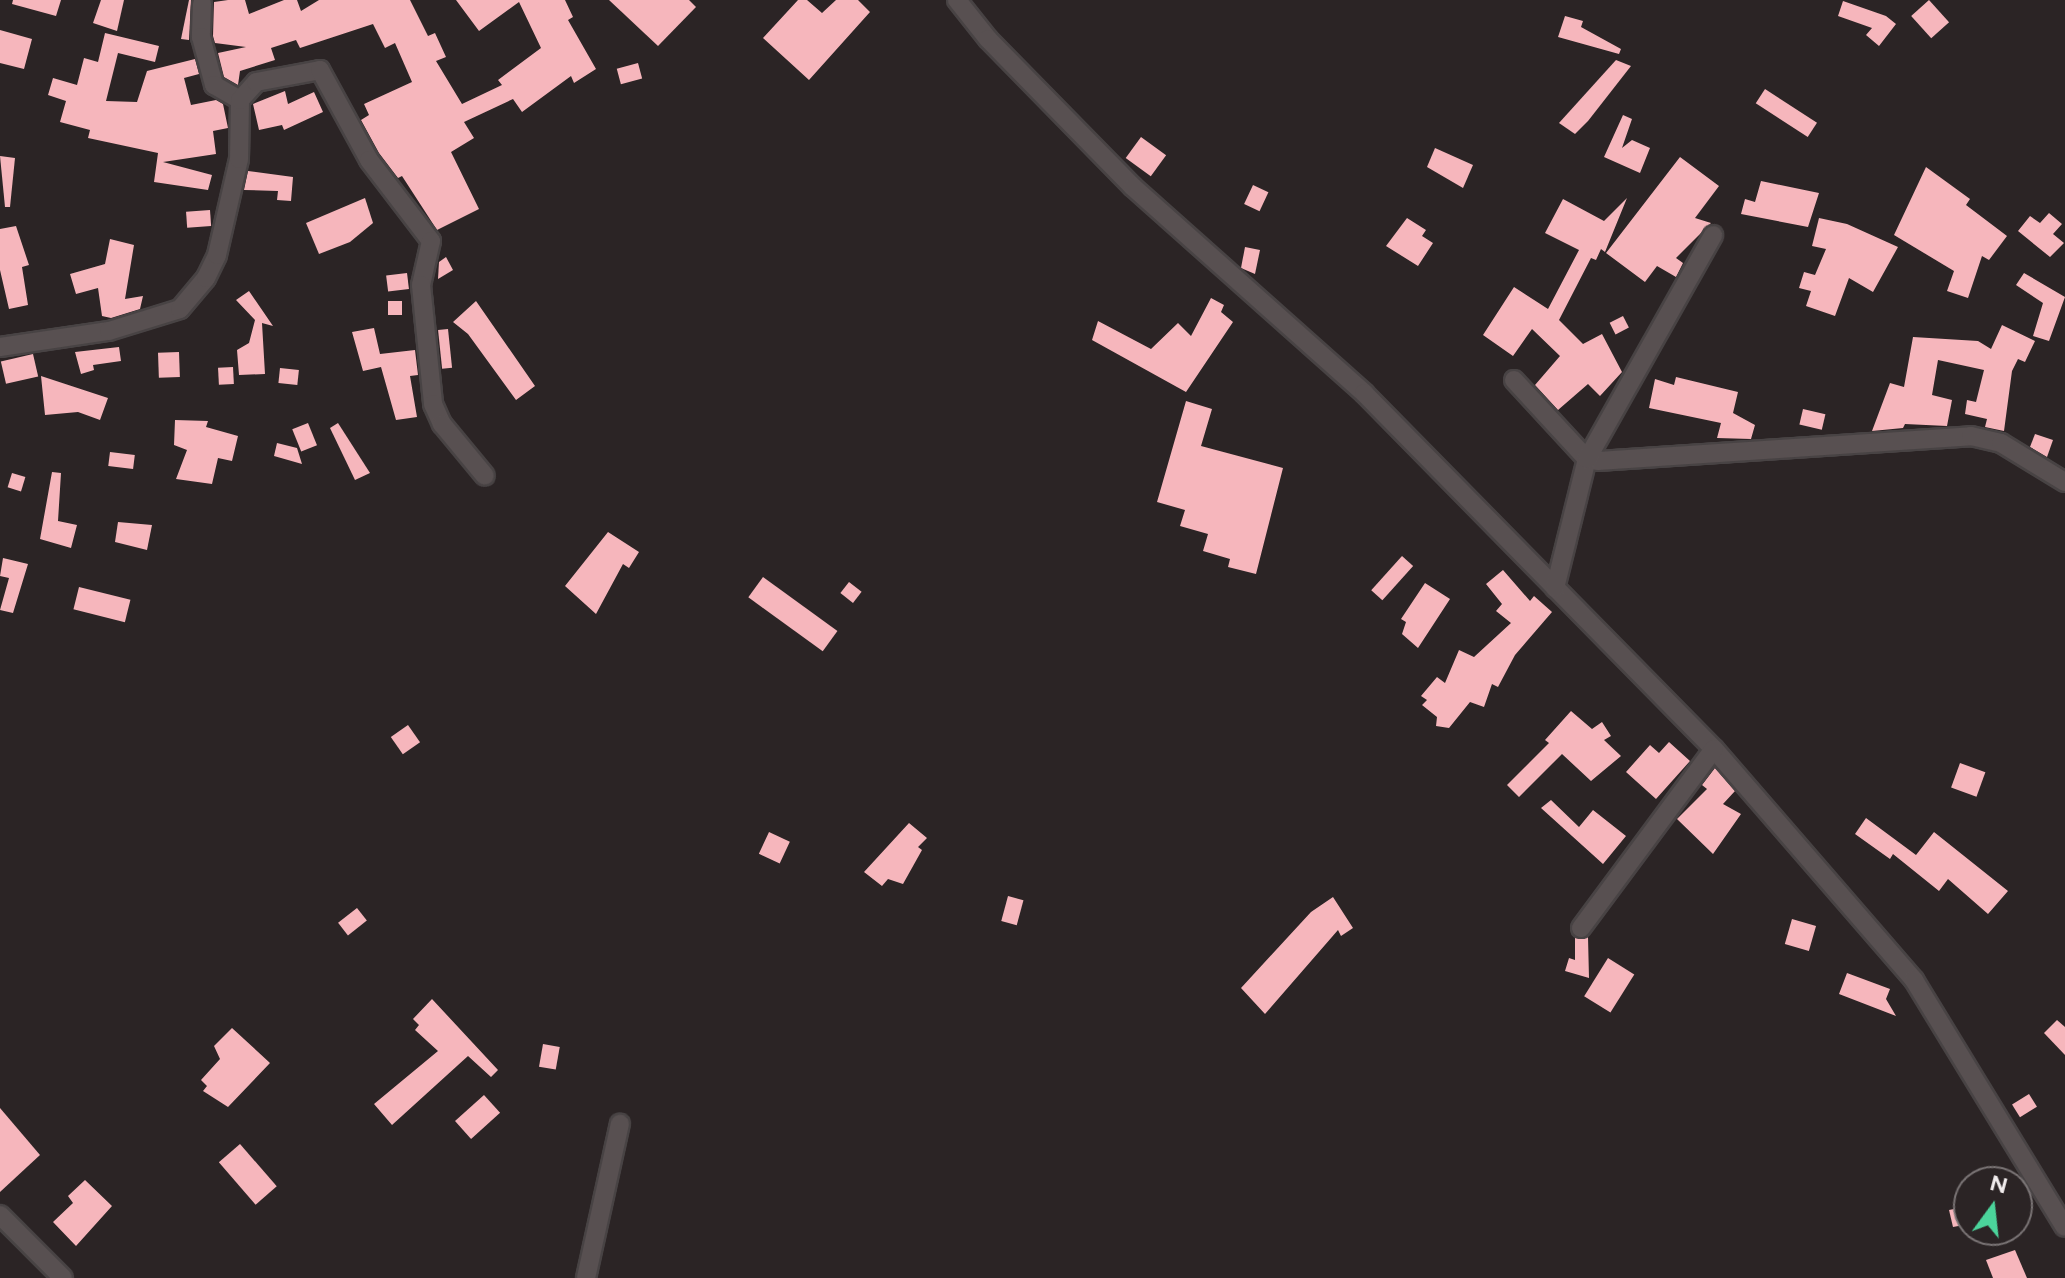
<!DOCTYPE html>
<style>
body{margin:0}
#map{position:relative;width:2065px;height:1278px;overflow:hidden;background:#2b2425;font-family:Figtree,sans-serif}
div>[style]{position:absolute}
.building>*{inset:0;background:#f6b6bc;transform-origin:0 0}
.roads{filter:drop-shadow(2px 0 #484344) drop-shadow(-2px 0 #484344) drop-shadow(0 2px #484344) drop-shadow(0 -2px #484344)}
.minor>*{height:18px;margin:-9px;padding:0 9px;transform-origin:9px;border-radius:9px;background:#585051}
span{translate:-50% -50%;white-space:nowrap;text-align:center;line-height:1.15;-webkit-text-stroke:8px #2b2425;paint-order:stroke}
.north{position:absolute;left:1953px;top:1166px;width:80px;height:80px;box-sizing:border-box;background:#2b2425;border:2px solid #7a7475;border-radius:50%;rotate:15deg;font-size:22px;font-weight:700;line-height:32px;text-align:center;color:#f1eced}
.north::after{content:'';display:block;margin:auto;width:28px;height:36px;background:#4bd49b;clip-path:polygon(50% 0,100% 100%,50% 72%,0 100%)}
</style>
<div id="map">
<div class="building">
<i style="clip-path:polygon(13px 0,61px 0,56px 16px,12px 4px)"></i>
<i style="clip-path:polygon(101px 0,124px 0,117px 31px,93px 23px)"></i>
<i style="clip-path:polygon(189px 0,191px 0,189px 40px,181px 39px)"></i>
<i style="clip-path:polygon(228px 0,245px 0,249px 14px,284px 0,297px 0,301px 11px,319px 0,410px 0,428px 36px,435px 33px,446px 57px,436px 61px,462px 104px,502px 85px,498px 80px,541px 48px,519px 2px,479px 31px,456px 0,565px 0,573px 17px,568px 20px,596px 69px,574px 83px,571px 76px,522px 112px,513px 99px,464px 122px,474px 138px,451px 152px,479px 209px,437px 230px,402px 176px,398px 178px,379px 153px,361px 120px,369px 115px,364px 104px,412px 82px,395px 43px,385px 48px,373px 24px,300px 48px,296px 40px,271px 48px,275px 60px,240px 71px,238px 85px,224px 77px,218px 53px,246px 47px,215px 43px,213px 36px,214px 2px)"></i>
<i style="clip-path:polygon(609px 0,689px 0,696px 7px,658px 46px)"></i>
<i style="clip-path:polygon(798px 0,807px 0,822px 13px,836px 0,858px 0,870px 12px,809px 80px,763px 38px)"></i>
<i style="left:1929px;top:0;width:30px;height:24px;rotate:48deg"></i>
<i style="clip-path:polygon(1843px 1px,1886px 16px,1896px 24px,1879px 46px,1866px 35px,1872px 28px,1838px 16px)"></i>
<i style="clip-path:polygon(1565px 16px,1583px 21px,1581px 27px,1621px 49px,1619px 54px,1558px 37px)"></i>
<i style="clip-path:polygon(0 30px,32px 39px,24px 69px,0 63px)"></i>
<i style="clip-path:polygon(105px 33px,159px 46px,155px 62px,118px 53px,106px 101px,137px 102px,147px 71px,195px 59px,199px 74px,184px 78px,191px 105px,216px 100px,223px 104px,228px 128px,213px 131px,216px 154px,163px 162px,212px 175px,208px 190px,154px 182px,158px 153px,88px 138px,90px 130px,60px 122px,66px 101px,48px 95px,53px 78px,77px 85px,84px 58px,98px 62px)"></i>
<i style="clip-path:polygon(1616px 60px,1631px 66px,1588px 121px,1575px 134px,1559px 123px)"></i>
<i style="left:638px;top:63px;width:16px;height:22px;rotate:75deg"></i>
<i style="left:1765px;top:89px;width:62px;height:17px;rotate:33deg"></i>
<i style="clip-path:polygon(285px 91px,288px 104px,314px 92px,323px 112px,284px 130px,282px 125px,259px 130px,253px 104px)"></i>
<i style="clip-path:polygon(1623px 115px,1632px 119px,1622px 148px,1632px 140px,1650px 148px,1640px 173px,1604px 157px)"></i>
<i style="left:1141px;top:137px;width:31px;height:26px;rotate:36deg"></i>
<i style="clip-path:polygon(1435px 148px,1473px 165px,1463px 188px,1427px 167px)"></i>
<i style="clip-path:polygon(0 156px,15px 158px,10px 207px,5px 207px)"></i>
<i style="clip-path:polygon(1680px 157px,1719px 186px,1695px 218px,1711px 223px,1676px 258px,1683px 263px,1676px 277px,1657px 266px,1645px 282px,1606px 253px)"></i>
<i style="clip-path:polygon(1926px 167px,1970px 199px,1966px 205px,2007px 236px,1989px 260px,1982px 256px,1968px 298px,1947px 291px,1954px 271px,1894px 235px)"></i>
<i style="clip-path:polygon(248px 171px,293px 177px,291px 201px,277px 200px,278px 191px,244px 190px)"></i>
<i style="clip-path:polygon(1761px 181px,1819px 193px,1808px 227px,1741px 214px,1745px 199px,1755px 202px)"></i>
<i style="left:1253px;top:185px;width:17px;height:21px;rotate:25deg"></i>
<i style="clip-path:polygon(365px 198px,373px 223px,350px 242px,319px 254px,306px 223px)"></i>
<i style="clip-path:polygon(1627px 198px,1605px 252px,1601px 249px,1596px 260px,1591px 258px,1559px 320px,1583px 344px,1602px 334px,1622px 372px,1600px 396px,1588px 384px,1558px 410px,1535px 385px,1560px 356px,1532px 329px,1513px 356px,1483px 335px,1514px 287px,1548px 309px,1579px 250px,1545px 233px,1563px 199px,1604px 221px)"></i>
<i style="left:210px;top:210px;width:16px;height:24px;rotate:86deg"></i>
<i style="clip-path:polygon(2049px 213px,2062px 224px,2053px 234px,2064px 243px,2050px 257px,2018px 231px,2030px 216px,2040px 223px)"></i>
<i style="clip-path:polygon(1407px 218px,1426px 230px,1422px 236px,1433px 243px,1418px 266px,1386px 246px)"></i>
<i style="clip-path:polygon(1819px 218px,1847px 224px,1898px 247px,1873px 292px,1849px 278px,1835px 316px,1806px 306px,1811px 291px,1799px 288px,1804px 272px,1815px 275px,1826px 249px,1812px 246px)"></i>
<i style="clip-path:polygon(16px 226px,29px 265px,22px 267px,28px 305px,9px 309px,0 270px,0 229px)"></i>
<i style="clip-path:polygon(110px 239px,134px 245px,125px 299px,143px 296px,140px 309px,111px 318px,102px 316px,98px 288px,76px 294px,70px 274px,105px 264px)"></i>
<i style="clip-path:polygon(1245px 247px,1260px 250px,1255px 274px,1241px 268px)"></i>
<i style="clip-path:polygon(446px 257px,453px 270px,438px 279px,439px 262px)"></i>
<i style="left:407px;top:273px;width:16px;height:21px;rotate:83deg"></i>
<i style="clip-path:polygon(2024px 273px,2065px 297px,2049px 341px,2033px 336px,2043px 303px,2016px 285px)"></i>
<i style="clip-path:polygon(249px 291px,273px 326px,262px 323px,265px 374px,239px 375px,237px 350px,249px 343px,255px 320px,236px 300px)"></i>
<i style="clip-path:polygon(1211px 298px,1224px 305px,1221px 312px,1233px 322px,1186px 392px,1092px 340px,1098px 321px,1151px 349px,1178px 323px,1191px 336px)"></i>
<i style="left:388px;top:301px;width:14px;height:14px"></i>
<i style="clip-path:polygon(476px 301px,535px 386px,516px 400px,468px 334px,453px 322px)"></i>
<i style="left:1623px;top:316px;width:13px;height:15px;rotate:63deg"></i>
<i style="clip-path:polygon(2002px 325px,2035px 341px,2025px 362px,2018px 359px,2012px 371px,2004px 431px,1985px 427px,1987px 419px,1965px 414px,1967px 400px,1976px 402px,1984px 370px,1938px 360px,1932px 395px,1952px 400px,1947px 426px,1905px 424px,1903px 428px,1872px 431px,1890px 383px,1904px 387px,1913px 337px,1978px 341px,1991px 349px)"></i>
<i style="clip-path:polygon(374px 328px,380px 354px,415px 350px,418px 375px,410px 376px,417px 417px,396px 420px,381px 367px,363px 371px,352px 332px)"></i>
<i style="left:448px;top:329px;width:39px;height:10px;rotate:84deg"></i>
<i style="clip-path:polygon(119px 347px,121px 361px,93px 365px,94px 370px,81px 374px,75px 352px)"></i>
<i style="left:179px;top:352px;width:25px;height:21px;rotate:88deg"></i>
<i style="left:33px;top:354px;width:23px;height:33px;rotate:77deg"></i>
<i style="left:233px;top:367px;width:17px;height:15px;rotate:87deg"></i>
<i style="left:280px;top:368px;width:19px;height:15px;rotate:6deg"></i>
<i style="clip-path:polygon(41px 376px,108px 398px,100px 420px,78px 412px,45px 415px)"></i>
<i style="clip-path:polygon(1676px 377px,1738px 392px,1733px 413px,1755px 425px,1751px 439px,1717px 438px,1721px 423px,1649px 408px,1655px 379px,1674px 385px)"></i>
<i style="clip-path:polygon(1186px 401px,1212px 409px,1201px 446px,1283px 468px,1256px 574px,1228px 567px,1230px 559px,1203px 551px,1208px 534px,1180px 526px,1185px 510px,1157px 502px)"></i>
<i style="left:1803px;top:409px;width:23px;height:16px;rotate:13deg"></i>
<i style="clip-path:polygon(175px 420px,208px 421px,206px 427px,238px 436px,232px 461px,218px 458px,212px 484px,176px 479px,187px 450px,174px 445px)"></i>
<i style="left:308px;top:423px;width:24px;height:17px;rotate:68deg"></i>
<i style="clip-path:polygon(338px 423px,370px 473px,355px 480px,330px 428px)"></i>
<i style="clip-path:polygon(2035px 434px,2053px 440px,2047px 457px,2030px 447px)"></i>
<i style="clip-path:polygon(277px 443px,297px 448px,302px 464px,274px 456px)"></i>
<i style="left:110px;top:452px;width:25px;height:14px;rotate:7deg"></i>
<i style="clip-path:polygon(52px 472px,61px 473px,58px 521px,77px 525px,71px 548px,40px 539px)"></i>
<i style="left:12px;top:473px;width:14px;height:15px;rotate:17deg"></i>
<i style="clip-path:polygon(118px 522px,152px 525px,147px 550px,115px 542px)"></i>
<i style="clip-path:polygon(608px 532px,639px 552px,629px 568px,623px 564px,596px 614px,565px 586px)"></i>
<i style="left:1402px;top:556px;width:15px;height:46px;rotate:42deg"></i>
<i style="clip-path:polygon(3px 558px,28px 564px,13px 613px,0 610px,9px 578px,0 576px)"></i>
<i style="clip-path:polygon(1503px 570px,1530px 601px,1534px 596px,1552px 612px,1515px 655px,1498px 687px,1492px 684px,1484px 707px,1470px 702px,1449px 728px,1436px 726px,1437px 717px,1422px 705px,1427px 700px,1421px 696px,1437px 677px,1445px 683px,1459px 650px,1474px 657px,1511px 623px,1496px 611px,1502px 604px,1486px 584px)"></i>
<i style="left:763px;top:577px;width:92px;height:25px;rotate:36deg"></i>
<i style="left:849px;top:582px;width:16px;height:14px;rotate:38deg"></i>
<i style="clip-path:polygon(1425px 583px,1450px 599px,1418px 648px,1402px 634px,1406px 622px,1401px 619px)"></i>
<i style="left:79px;top:587px;width:53px;height:23px;rotate:14deg"></i>
<i style="clip-path:polygon(1571px 711px,1592px 729px,1602px 722px,1611px 736px,1604px 740px,1621px 756px,1591px 781px,1562px 754px,1519px 797px,1507px 785px,1549px 743px,1545px 740px)"></i>
<i style="left:408px;top:725px;width:21px;height:21px;rotate:55deg"></i>
<i style="clip-path:polygon(1669px 742px,1690px 761px,1656px 799px,1626px 772px,1650px 745px,1659px 753px)"></i>
<i style="left:1960px;top:763px;width:27px;height:26px;rotate:20deg"></i>
<i style="clip-path:polygon(1715px 768px,1735px 791px,1723px 804px,1741px 814px,1713px 854px,1677px 819px,1707px 789px,1702px 785px)"></i>
<i style="clip-path:polygon(1551px 800px,1579px 827px,1593px 810px,1626px 836px,1603px 864px,1541px 808px)"></i>
<i style="clip-path:polygon(1866px 818px,1916px 855px,1934px 832px,2008px 891px,1988px 914px,1948px 879px,1939px 891px,1893px 854px,1890px 859px,1855px 834px)"></i>
<i style="clip-path:polygon(909px 823px,927px 838px,918px 847px,922px 850px,903px 884px,888px 879px,882px 886px,864px 872px)"></i>
<i style="left:769px;top:832px;width:23px;height:24px;rotate:25deg"></i>
<i style="left:1008px;top:896px;width:16px;height:26px;rotate:15deg"></i>
<i style="clip-path:polygon(1333px 897px,1353px 928px,1341px 936px,1338px 930px,1265px 1014px,1241px 988px,1311px 912px)"></i>
<i style="left:357px;top:908px;width:16px;height:24px;rotate:52deg"></i>
<i style="left:1792px;top:919px;width:25px;height:26px;rotate:16deg"></i>
<i style="clip-path:polygon(1588px 937px,1589px 978px,1565px 971px,1569px 958px,1575px 960px,1575px 938px)"></i>
<i style="left:1608px;top:958px;width:31px;height:45px;rotate:32deg"></i>
<i style="clip-path:polygon(1847px 973px,1890px 989px,1886px 999px,1896px 1016px,1839px 994px)"></i>
<i style="clip-path:polygon(432px 999px,498px 1070px,491px 1077px,468px 1056px,392px 1125px,374px 1104px,438px 1051px,415px 1030px,419px 1025px,413px 1019px)"></i>
<i style="clip-path:polygon(2057px 1020px,2065px 1027px,2065px 1055px,2044px 1033px)"></i>
<i style="clip-path:polygon(232px 1028px,270px 1063px,228px 1107px,203px 1091px,207px 1086px,201px 1080px,220px 1059px,214px 1046px)"></i>
<i style="left:543px;top:1044px;width:17px;height:23px;rotate:10deg"></i>
<i style="left:2029px;top:1094px;width:15px;height:20px;rotate:58deg"></i>
<i style="left:484px;top:1095px;width:24px;height:39px;rotate:48deg"></i>
<i style="clip-path:polygon(0 1108px,40px 1155px,0 1192px)"></i>
<i style="left:240px;top:1144px;width:56px;height:28px;rotate:49deg"></i>
<i style="clip-path:polygon(85px 1180px,112px 1206px,76px 1246px,53px 1222px,73px 1203px,68px 1196px)"></i>
<i style="clip-path:polygon(1969px 1206px,1969px 1224px,1953px 1227px,1949px 1210px)"></i>
<i style="clip-path:polygon(2015px 1250px,2027px 1278px,1993px 1278px,1986px 1260px)"></i>
</div>
<div class="roads">
<div class="minor">
<i style="left:957px;top:0;width:50px;rotate:51.5deg"></i>
<i style="left:988px;top:39px;width:207px;rotate:45.6deg"></i>
<i style="left:1133px;top:187px;width:310px;rotate:41.7deg"></i>
<i style="left:1364px;top:393px;width:499px;rotate:45.5deg"></i>
<i style="left:1714px;top:749px;width:306px;rotate:49.1deg"></i>
<i style="left:1914px;top:980px;width:289px;rotate:58.6deg"></i>
<i style="left:202px;top:4px;width:33px;rotate:92deg"></i>
<i style="left:201px;top:37px;width:50px;rotate:74.8deg"></i>
<i style="left:214px;top:85px;width:30px;rotate:30deg"></i>
<i style="left:0;top:347px;width:110px;rotate:-8.4deg"></i>
<i style="left:109px;top:331px;width:74px;rotate:-17.2deg"></i>
<i style="left:180px;top:309px;width:40px;rotate:-50deg"></i>
<i style="left:206px;top:278px;width:25px;rotate:-64deg"></i>
<i style="left:217px;top:255px;width:98px;rotate:-77.1deg"></i>
<i style="left:239px;top:159px;width:59px;rotate:-89deg"></i>
<i style="left:240px;top:100px;width:24px;rotate:-48deg"></i>
<i style="left:256px;top:82px;width:65px;rotate:-10.6deg"></i>
<i style="left:320px;top:70px;width:102px;rotate:61.4deg"></i>
<i style="left:369px;top:160px;width:102px;rotate:52.6deg"></i>
<i style="left:431px;top:241px;width:45px;rotate:102.8deg"></i>
<i style="left:421px;top:285px;width:120px;rotate:84.2deg"></i>
<i style="left:433px;top:404px;width:22px;rotate:66deg"></i>
<i style="left:442px;top:424px;width:67px;rotate:50.4deg"></i>
<i style="left:1514px;top:380px;width:108px;rotate:47.3deg"></i>
<i style="left:1587px;top:459px;width:11px;rotate:10deg"></i>
<i style="left:1598px;top:461px;width:374px;rotate:-3.8deg"></i>
<i style="left:1971px;top:436px;width:31px;rotate:13deg"></i>
<i style="left:2001px;top:443px;width:75px;rotate:31.4deg"></i>
<i style="left:1555px;top:588px;width:133px;rotate:-76.1deg"></i>
<i style="left:1587px;top:459px;width:257px;rotate:-60.6deg"></i>
<i style="left:1581px;top:928px;width:223px;rotate:-53.4deg"></i>
<i style="left:0;top:1215px;width:89px;rotate:45deg"></i>
<i style="left:586px;top:1278px;width:158px;rotate:-77.6deg"></i>
</div>
</div>
<div class="north">N</div>
</div>
